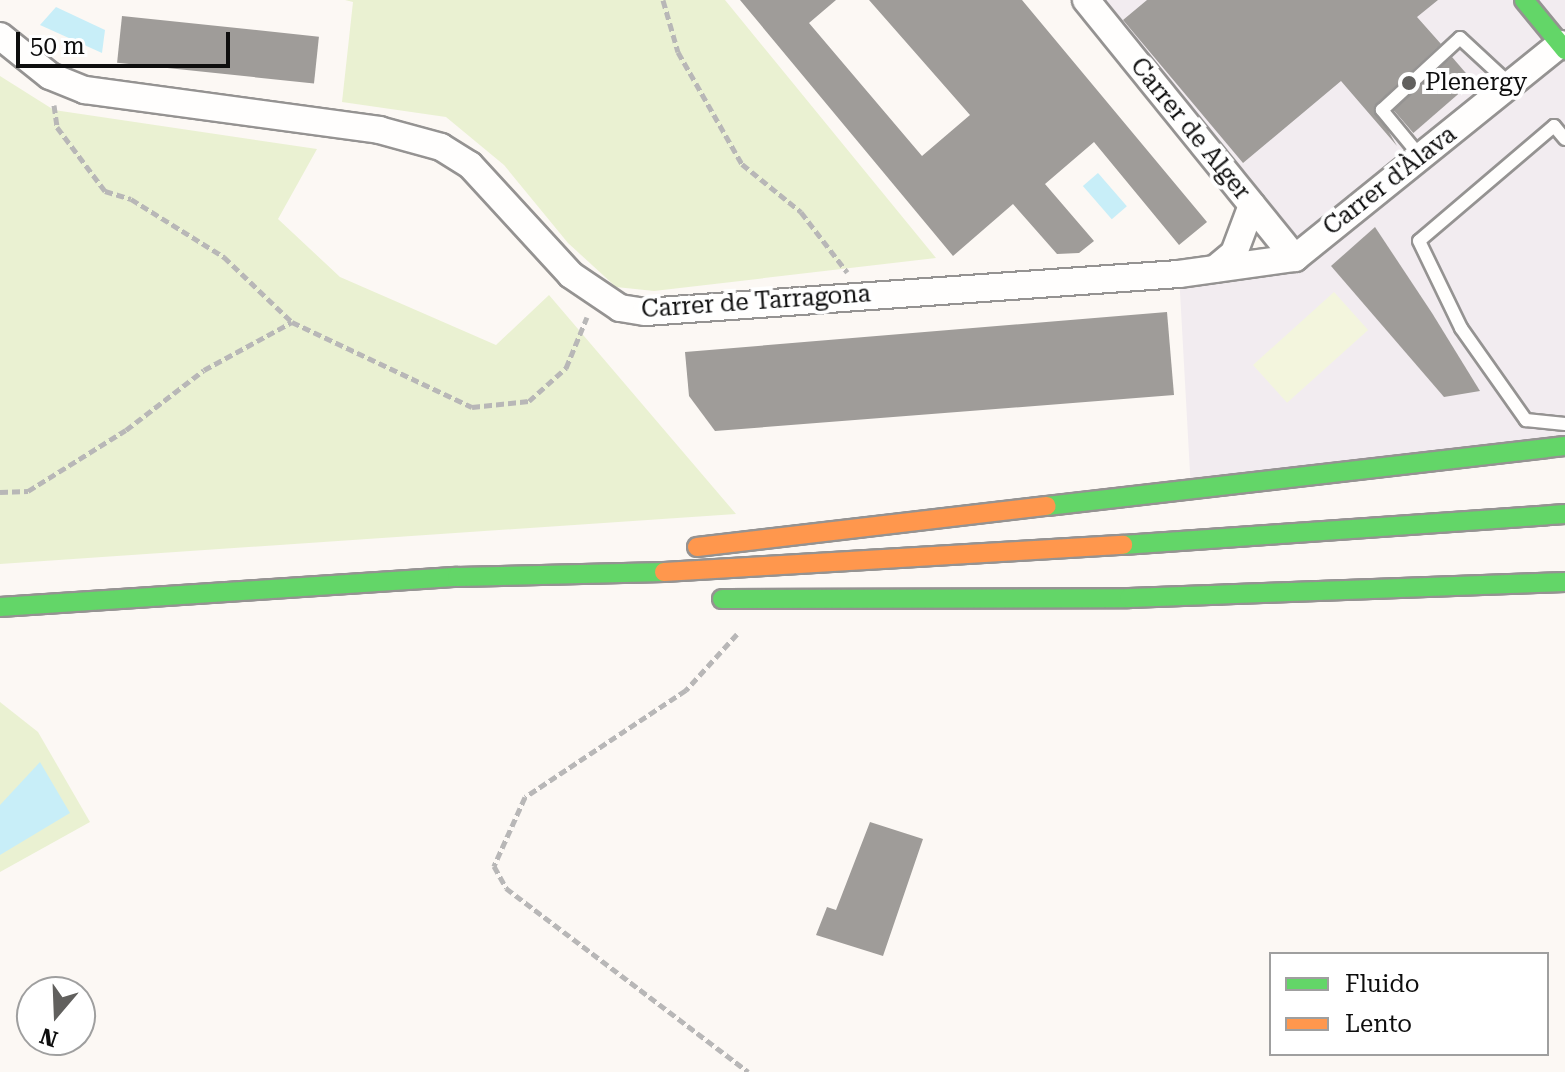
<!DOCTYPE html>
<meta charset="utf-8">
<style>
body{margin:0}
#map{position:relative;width:1565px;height:1072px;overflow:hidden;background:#fcf8f4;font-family:"Roboto Serif",serif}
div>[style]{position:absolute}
.industrial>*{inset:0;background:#f2ecf0}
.green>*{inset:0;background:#eaf1d2}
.pitch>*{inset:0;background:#f3f5dd;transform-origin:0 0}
.water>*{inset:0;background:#c8eef8;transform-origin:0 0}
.building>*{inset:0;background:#9f9c99;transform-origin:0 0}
.path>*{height:5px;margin-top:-2.5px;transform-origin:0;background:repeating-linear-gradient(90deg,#b8b7b7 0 8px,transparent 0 12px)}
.roads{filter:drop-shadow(2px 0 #959392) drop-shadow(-2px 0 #959392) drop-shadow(0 2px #959392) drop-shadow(0 -2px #959392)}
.lane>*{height:12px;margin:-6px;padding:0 6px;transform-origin:6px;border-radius:6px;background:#fffefd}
.street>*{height:26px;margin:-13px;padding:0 13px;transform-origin:13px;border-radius:13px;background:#fffefd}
.fast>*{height:18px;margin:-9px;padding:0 9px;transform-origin:9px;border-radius:9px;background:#63d668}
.slow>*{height:18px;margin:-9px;padding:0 9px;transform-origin:9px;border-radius:9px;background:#ff974d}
.dots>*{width:22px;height:22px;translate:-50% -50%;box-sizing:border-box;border:4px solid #fff;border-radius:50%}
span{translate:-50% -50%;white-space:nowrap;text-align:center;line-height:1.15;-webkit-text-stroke:8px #fff;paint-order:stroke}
.poi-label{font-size:24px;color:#0e0e0e}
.left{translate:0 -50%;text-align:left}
.street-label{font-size:24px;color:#0e0e0e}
.legend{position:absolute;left:1269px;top:952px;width:280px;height:104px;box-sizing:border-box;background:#fff;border:2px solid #9f9f9f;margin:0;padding:10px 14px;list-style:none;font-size:24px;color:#0e0e0e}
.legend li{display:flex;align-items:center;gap:16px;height:40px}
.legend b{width:40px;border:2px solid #9f9f9f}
.north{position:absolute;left:16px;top:976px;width:80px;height:80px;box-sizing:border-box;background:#fff;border:2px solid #9f9f9f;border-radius:50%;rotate:199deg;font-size:22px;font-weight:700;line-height:32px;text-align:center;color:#0e0e0e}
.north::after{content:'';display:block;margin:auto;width:28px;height:36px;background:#61605e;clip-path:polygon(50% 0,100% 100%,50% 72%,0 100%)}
.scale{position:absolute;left:16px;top:32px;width:214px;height:36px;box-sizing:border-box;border:4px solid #0e0e0e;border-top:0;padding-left:10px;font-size:24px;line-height:28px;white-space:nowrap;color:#0e0e0e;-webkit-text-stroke:6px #fff;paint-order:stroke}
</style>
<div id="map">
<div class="industrial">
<i style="clip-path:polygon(1086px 0,1565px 0,1565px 446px,1191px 491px,1179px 274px,1293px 258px)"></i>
</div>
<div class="green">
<i style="clip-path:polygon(345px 0,725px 0,936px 258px,654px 291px,616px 287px,568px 243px,504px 165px,446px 117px,342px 102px,353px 2px)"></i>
<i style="clip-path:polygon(0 76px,54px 110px,317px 149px,278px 219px,340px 277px,496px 345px,549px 295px,736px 514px,0 564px)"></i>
<i style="clip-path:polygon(0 702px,38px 732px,90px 822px,0 872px)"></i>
</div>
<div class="pitch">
<i style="left:1334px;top:292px;width:51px;height:109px;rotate:48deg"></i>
</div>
<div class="water">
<i style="clip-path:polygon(56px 7px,105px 30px,102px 53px,40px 25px)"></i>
<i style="left:1098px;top:173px;width:44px;height:20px;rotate:49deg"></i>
<i style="clip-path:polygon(40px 762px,70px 813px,0 855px,0 805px)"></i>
</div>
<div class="building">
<i style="clip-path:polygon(740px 0,836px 0,809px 23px,922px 156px,970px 115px,869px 0,1022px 0,1207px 222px,1179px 245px,1094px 142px,1045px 184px,1094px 241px,1079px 253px,1057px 254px,1013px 204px,953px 256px)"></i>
<i style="clip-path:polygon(1147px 0,1438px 0,1417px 17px,1441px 44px,1374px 106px,1397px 146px,1341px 81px,1243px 163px,1123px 20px)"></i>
<i style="left:122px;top:16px;width:198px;height:47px;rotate:6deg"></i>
<i style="left:1452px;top:57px;width:32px;height:79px;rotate:49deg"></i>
<i style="clip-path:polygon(1375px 227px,1432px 313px,1480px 391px,1444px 397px,1331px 266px)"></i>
<i style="clip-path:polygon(1167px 312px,1174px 395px,715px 431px,689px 396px,685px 352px)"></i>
<i style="clip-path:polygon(870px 822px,923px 839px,883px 956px,816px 935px,827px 907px,836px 910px)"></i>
</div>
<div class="path">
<i style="left:663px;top:0;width:54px;rotate:73.9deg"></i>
<i style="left:678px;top:52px;width:129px;rotate:60.3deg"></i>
<i style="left:742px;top:164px;width:76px;rotate:39.1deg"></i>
<i style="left:801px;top:212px;width:76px;rotate:52.5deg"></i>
<i style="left:54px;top:105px;width:22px;rotate:82deg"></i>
<i style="left:57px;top:127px;width:80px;rotate:53.1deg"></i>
<i style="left:105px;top:191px;width:27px;rotate:17deg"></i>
<i style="left:131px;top:199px;width:110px;rotate:31.9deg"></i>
<i style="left:224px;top:257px;width:94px;rotate:43.7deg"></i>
<i style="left:292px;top:322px;width:199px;rotate:25.3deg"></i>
<i style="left:472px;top:407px;width:57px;rotate:-6deg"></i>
<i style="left:529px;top:401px;width:50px;rotate:-41.7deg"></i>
<i style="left:566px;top:368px;width:55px;rotate:-67.6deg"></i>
<i style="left:0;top:492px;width:28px;rotate:-2deg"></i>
<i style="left:28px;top:491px;width:115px;rotate:-31.9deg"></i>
<i style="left:126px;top:430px;width:98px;rotate:-37.6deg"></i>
<i style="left:204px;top:370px;width:100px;rotate:-28.6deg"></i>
<i style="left:737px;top:634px;width:76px;rotate:132.3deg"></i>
<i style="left:686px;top:690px;width:193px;rotate:146.4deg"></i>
<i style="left:525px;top:797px;width:76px;rotate:114.2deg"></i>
<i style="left:494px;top:866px;width:25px;rotate:61deg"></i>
<i style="left:506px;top:888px;width:304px;rotate:37.2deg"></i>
</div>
<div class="roads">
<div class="lane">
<i style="left:1565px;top:139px;width:17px;rotate:-130deg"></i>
<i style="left:1554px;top:126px;width:177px;rotate:139.6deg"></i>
<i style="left:1419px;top:241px;width:97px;rotate:64.2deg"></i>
<i style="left:1461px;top:328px;width:113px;rotate:54.8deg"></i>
<i style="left:1526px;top:420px;width:39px;rotate:6deg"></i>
<i style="left:1420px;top:156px;width:60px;rotate:-129.6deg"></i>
<i style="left:1382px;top:110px;width:106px;rotate:-42.7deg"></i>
<i style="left:1460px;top:38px;width:69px;rotate:42.7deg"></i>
</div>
<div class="street">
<i style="left:1086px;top:0;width:332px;rotate:51deg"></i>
<i style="left:0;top:36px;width:64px;rotate:38.7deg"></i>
<i style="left:50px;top:76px;width:38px;rotate:22deg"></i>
<i style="left:85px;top:90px;width:297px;rotate:7.7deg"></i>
<i style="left:379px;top:130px;width:64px;rotate:15.3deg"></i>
<i style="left:441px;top:147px;width:34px;rotate:32deg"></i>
<i style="left:470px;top:165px;width:149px;rotate:47.4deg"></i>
<i style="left:571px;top:275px;width:59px;rotate:34deg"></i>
<i style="left:620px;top:308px;width:26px;rotate:9deg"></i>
<i style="left:646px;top:312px;width:534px;rotate:-4.08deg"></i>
<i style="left:1179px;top:274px;width:117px;rotate:-7.9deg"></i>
<i style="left:1295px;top:258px;width:341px;rotate:-38.9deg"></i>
<i style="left:1215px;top:269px;width:25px;rotate:-40deg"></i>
<i style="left:1234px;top:253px;width:51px;rotate:-69.4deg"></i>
</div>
<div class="fast">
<i style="left:1524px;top:0;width:65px;rotate:50.6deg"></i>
<i style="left:1047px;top:506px;width:521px;rotate:-6.61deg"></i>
<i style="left:1123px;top:545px;width:443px;rotate:-4deg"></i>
<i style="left:722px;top:599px;width:407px;rotate:-0.1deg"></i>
<i style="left:1129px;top:598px;width:436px;rotate:-2.1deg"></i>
<i style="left:0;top:607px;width:458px;rotate:-3.8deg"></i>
<i style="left:457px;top:577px;width:207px;rotate:-1.4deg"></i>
</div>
<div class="slow">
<i style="left:697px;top:547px;width:352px;rotate:-6.7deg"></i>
<i style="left:664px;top:572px;width:460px;rotate:-3.4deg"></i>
</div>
</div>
<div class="dots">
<i style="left:1409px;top:83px;background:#61605e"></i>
</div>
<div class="poi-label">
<span class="left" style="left:1425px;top:83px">Plenergy</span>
</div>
<div class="street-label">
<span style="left:1190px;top:129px;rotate:51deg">Carrer de Alger</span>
<span style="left:1390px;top:181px;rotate:-38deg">Carrer d'Àlava</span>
<span style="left:756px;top:302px;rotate:-4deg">Carrer de Tarragona</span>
</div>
<ul class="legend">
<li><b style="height:10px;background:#63d668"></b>Fluido</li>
<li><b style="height:10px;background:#ff974d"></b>Lento</li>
</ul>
<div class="north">N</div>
<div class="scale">50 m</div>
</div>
